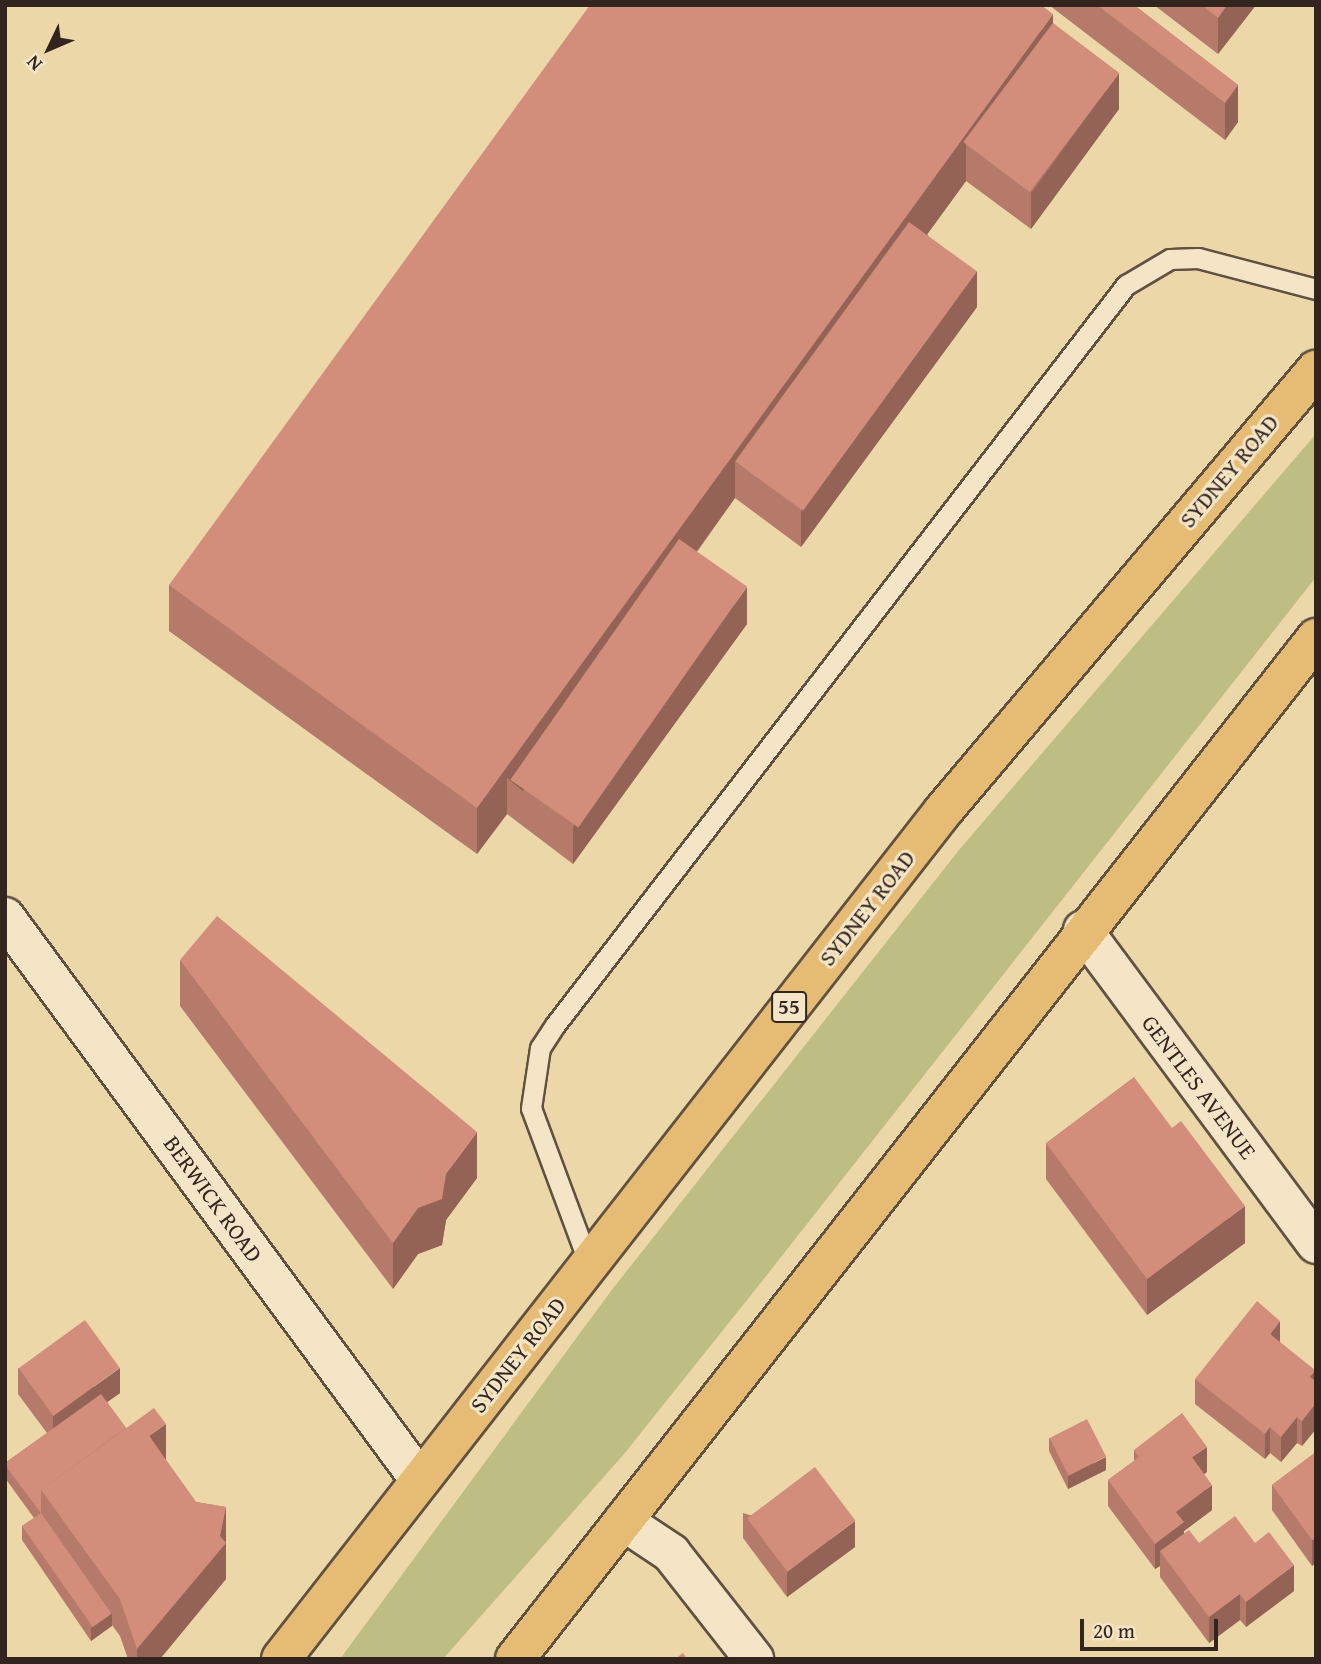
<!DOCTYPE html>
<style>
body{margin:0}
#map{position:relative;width:1321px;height:1664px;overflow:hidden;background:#ecd7a8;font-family:"Gentium Book Plus",serif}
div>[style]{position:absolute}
.green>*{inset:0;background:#bdbd84}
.roads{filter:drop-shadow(2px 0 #605141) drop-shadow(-2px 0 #605141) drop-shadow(0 2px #605141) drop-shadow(0 -2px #605141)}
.service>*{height:19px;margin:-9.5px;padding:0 9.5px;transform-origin:9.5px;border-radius:9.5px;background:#f3e5c6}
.minor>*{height:38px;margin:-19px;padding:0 19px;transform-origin:19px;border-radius:19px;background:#f3e5c6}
.trunk>*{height:38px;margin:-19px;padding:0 19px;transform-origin:19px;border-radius:19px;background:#e6bc74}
.wall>*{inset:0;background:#b57a6a}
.shaded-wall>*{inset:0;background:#936356}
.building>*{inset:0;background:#d28e7b;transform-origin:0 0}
span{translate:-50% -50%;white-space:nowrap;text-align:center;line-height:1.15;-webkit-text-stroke:6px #f3e5c6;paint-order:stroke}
.shield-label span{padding:2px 5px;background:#f3e5c6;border:2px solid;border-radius:5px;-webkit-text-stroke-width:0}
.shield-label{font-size:21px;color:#32241f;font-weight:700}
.street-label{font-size:23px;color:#32241f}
.frame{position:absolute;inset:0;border:7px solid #32241f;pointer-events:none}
.north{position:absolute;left:14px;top:14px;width:70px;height:70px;-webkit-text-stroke:5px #f3e5c6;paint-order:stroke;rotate:226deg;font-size:19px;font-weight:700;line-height:28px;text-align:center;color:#32241f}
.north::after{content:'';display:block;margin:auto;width:24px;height:32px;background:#32241f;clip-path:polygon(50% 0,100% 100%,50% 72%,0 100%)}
.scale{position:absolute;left:1080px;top:1619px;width:138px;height:32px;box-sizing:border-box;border:4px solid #32241f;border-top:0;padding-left:9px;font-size:21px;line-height:24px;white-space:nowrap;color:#32241f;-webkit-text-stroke:5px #f3e5c6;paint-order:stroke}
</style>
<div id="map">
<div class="green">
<i style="clip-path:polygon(1316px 434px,1316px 577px,759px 1285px,624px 1454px,443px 1659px,340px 1659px,611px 1291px,959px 850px)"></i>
</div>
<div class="roads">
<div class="service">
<i style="left:589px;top:1264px;width:166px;rotate:-110.4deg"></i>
<i style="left:531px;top:1108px;width:61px;rotate:-81.5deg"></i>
<i style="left:540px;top:1048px;width:27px;rotate:-57deg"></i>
<i style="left:555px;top:1025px;width:935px;rotate:-52.35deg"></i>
<i style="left:1126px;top:285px;width:51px;rotate:-30.6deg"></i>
<i style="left:1170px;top:259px;width:28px;rotate:-2deg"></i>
<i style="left:1198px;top:258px;width:122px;rotate:14.7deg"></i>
</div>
<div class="minor">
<i style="left:5px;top:917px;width:699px;rotate:53.61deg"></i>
<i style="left:1083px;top:930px;width:391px;rotate:53.4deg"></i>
<i style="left:623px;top:1521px;width:58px;rotate:33.7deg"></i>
<i style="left:671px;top:1553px;width:135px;rotate:51.9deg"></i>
</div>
<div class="trunk">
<i style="left:281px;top:1659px;width:1076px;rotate:-52.02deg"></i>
<i style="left:943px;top:811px;width:578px;rotate:-49.78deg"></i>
<i style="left:515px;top:1659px;width:1298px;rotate:-51.88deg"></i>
</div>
</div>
<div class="wall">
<i style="clip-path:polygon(1049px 5px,1134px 5px,1238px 85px,1238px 122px,1225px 140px)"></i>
<i style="clip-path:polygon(1154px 5px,1256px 5px,1218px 54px)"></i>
<i style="clip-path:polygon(1053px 23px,1119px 109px,1031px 229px,966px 181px,927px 234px,977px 307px,801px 547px,735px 498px,697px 552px,747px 624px,573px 864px,507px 814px,477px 854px,169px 631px,169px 585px)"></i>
<i style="clip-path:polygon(180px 960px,477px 1178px,446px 1220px,442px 1245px,418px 1254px,393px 1289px,180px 1006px)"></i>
<i style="clip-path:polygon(1172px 1128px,1245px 1243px,1147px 1315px,1046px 1179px,1046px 1143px)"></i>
<i style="clip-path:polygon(1280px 1342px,1316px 1381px,1316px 1429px,1302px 1446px,1297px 1443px,1281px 1462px,1270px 1453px,1265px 1459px,1195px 1404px,1195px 1379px)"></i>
<i style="clip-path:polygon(18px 1368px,120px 1393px,107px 1402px,126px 1428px,166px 1460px,196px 1502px,226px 1507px,226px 1579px,160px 1659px,128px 1659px,120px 1636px,112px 1625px,91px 1641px,22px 1540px,22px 1526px,34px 1518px,5px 1478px,5px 1463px,47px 1433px,18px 1394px)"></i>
<i style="clip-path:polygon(1049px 1438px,1106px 1470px,1068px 1489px,1049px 1451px)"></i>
<i style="clip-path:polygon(1134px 1450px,1207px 1472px,1204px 1474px,1212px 1510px,1184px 1531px,1184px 1533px,1199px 1543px,1255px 1543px,1294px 1591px,1246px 1627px,1240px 1620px,1209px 1643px,1160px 1577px,1160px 1566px,1155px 1569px,1108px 1506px,1108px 1480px,1134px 1461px)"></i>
<i style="clip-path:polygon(1316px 1452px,1312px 1566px,1272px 1510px,1272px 1485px)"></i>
<i style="clip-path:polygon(743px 1513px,855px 1547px,787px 1597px,743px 1538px)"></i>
</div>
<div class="shaded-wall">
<i style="clip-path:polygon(1227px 5px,1256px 5px,1218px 54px,1218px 18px)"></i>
<i style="clip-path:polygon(1053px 14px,1053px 60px,966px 144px,966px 181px,753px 474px,735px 462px,735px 498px,523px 791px,507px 778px,507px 814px,477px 854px,477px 808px)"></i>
<i style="clip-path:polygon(1119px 73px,1119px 109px,1031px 229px,1031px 193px)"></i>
<i style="clip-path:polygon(1238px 85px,1238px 122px,1225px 140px,1225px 103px)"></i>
<i style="clip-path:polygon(977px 271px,977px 307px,801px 547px,801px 510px)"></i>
<i style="clip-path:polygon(747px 587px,747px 624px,573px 864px,573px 827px)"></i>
<i style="clip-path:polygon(477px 1132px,477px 1178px,446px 1220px,442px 1245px,418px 1254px,393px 1289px,393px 1243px,418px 1208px,446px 1174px)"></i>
<i style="clip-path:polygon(1245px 1206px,1245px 1243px,1147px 1315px,1147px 1279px)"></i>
<i style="clip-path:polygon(1280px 1321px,1280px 1346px,1270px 1334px)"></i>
<i style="clip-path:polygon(120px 1368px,120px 1393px,53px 1441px,53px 1416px)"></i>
<i style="clip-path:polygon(1315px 1370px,1315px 1395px,1310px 1377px)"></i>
<i style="clip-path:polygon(1316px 1403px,1316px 1429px,1302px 1446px,1302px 1421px)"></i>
<i style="clip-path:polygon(1297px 1417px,1297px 1443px,1281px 1462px,1281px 1437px)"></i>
<i style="clip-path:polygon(166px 1424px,166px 1461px,149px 1436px)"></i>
<i style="clip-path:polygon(1270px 1427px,1270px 1453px,1265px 1459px,1265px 1434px)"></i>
<i style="clip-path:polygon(1207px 1447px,1207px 1472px,1192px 1483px,1192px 1457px)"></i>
<i style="clip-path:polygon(1106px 1457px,1106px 1470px,1068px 1489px,1068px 1476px)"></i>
<i style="clip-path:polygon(1212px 1485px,1212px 1510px,1184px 1531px,1184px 1547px,1160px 1551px,1160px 1566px,1155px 1569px,1155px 1544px,1176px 1512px)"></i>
<i style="clip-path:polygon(226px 1507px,226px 1579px,160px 1659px,137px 1659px,137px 1649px,220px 1536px)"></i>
<i style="clip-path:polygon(855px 1521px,855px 1547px,787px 1597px,787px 1572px)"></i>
<i style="clip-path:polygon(1316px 1538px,1316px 1563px,1312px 1566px,1312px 1540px)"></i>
<i style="clip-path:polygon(1294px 1565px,1294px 1591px,1246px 1627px,1246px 1602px)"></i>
<i style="clip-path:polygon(1240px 1594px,1240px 1620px,1209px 1643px,1209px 1617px)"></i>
<i style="clip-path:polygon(112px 1613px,112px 1626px,91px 1641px,91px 1628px)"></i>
</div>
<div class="building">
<i style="clip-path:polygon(590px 5px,1041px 5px,1053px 14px,477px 808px,169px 585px)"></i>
<i style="clip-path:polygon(1097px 5px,1134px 5px,1238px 85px,1225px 103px)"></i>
<i style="clip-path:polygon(1202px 5px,1227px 5px,1218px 18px)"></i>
<i style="left:1053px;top:23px;width:83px;height:149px;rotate:37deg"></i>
<i style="left:909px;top:222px;width:84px;height:296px;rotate:36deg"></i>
<i style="left:679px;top:539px;width:83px;height:294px;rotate:35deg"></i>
<i style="clip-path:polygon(217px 916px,477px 1132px,446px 1174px,442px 1199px,418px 1208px,393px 1243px,180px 960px)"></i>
<i style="clip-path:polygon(1134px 1077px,1172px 1128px,1181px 1121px,1245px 1206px,1147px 1279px,1046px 1143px)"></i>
<i style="clip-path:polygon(1257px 1301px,1280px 1321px,1270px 1334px,1315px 1370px,1310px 1377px,1316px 1381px,1316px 1403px,1302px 1421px,1297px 1417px,1281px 1437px,1270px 1427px,1265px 1434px,1195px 1379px)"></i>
<i style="left:85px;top:1320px;width:59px;height:82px;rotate:54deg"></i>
<i style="clip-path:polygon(101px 1394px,126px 1428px,41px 1490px,41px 1513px,5px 1465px,5px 1463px)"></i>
<i style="clip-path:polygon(154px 1408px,166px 1424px,149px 1436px,196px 1502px,226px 1507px,220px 1536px,226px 1543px,137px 1649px,120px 1599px,41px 1490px)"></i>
<i style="clip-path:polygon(1182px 1413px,1207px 1447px,1192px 1457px,1212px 1485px,1176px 1512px,1184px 1522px,1155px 1544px,1108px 1480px,1139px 1457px,1134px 1450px)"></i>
<i style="left:1087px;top:1419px;width:42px;height:42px;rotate:63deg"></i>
<i style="clip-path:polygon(1316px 1452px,1316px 1538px,1312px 1540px,1272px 1485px)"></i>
<i style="left:815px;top:1467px;width:67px;height:85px;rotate:53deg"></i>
<i style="left:41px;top:1513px;width:123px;height:23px;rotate:55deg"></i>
<i style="clip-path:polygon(1235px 1516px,1255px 1543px,1269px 1532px,1294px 1565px,1246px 1602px,1240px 1594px,1209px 1617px,1160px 1551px,1189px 1530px,1199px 1543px)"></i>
<i style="clip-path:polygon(683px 1653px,687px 1659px,675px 1659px)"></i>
</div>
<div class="shield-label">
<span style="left:789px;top:1007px">55</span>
</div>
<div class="street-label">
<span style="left:1229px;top:471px;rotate:-50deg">SYDNEY ROAD</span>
<span style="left:867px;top:908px;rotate:-52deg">SYDNEY ROAD</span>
<span style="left:1199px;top:1087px;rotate:53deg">GENTLES AVENUE</span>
<span style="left:213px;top:1199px;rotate:54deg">BERWICK ROAD</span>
<span style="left:518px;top:1355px;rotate:-52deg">SYDNEY ROAD</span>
</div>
<div class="frame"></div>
<div class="north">N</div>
<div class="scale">20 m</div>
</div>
